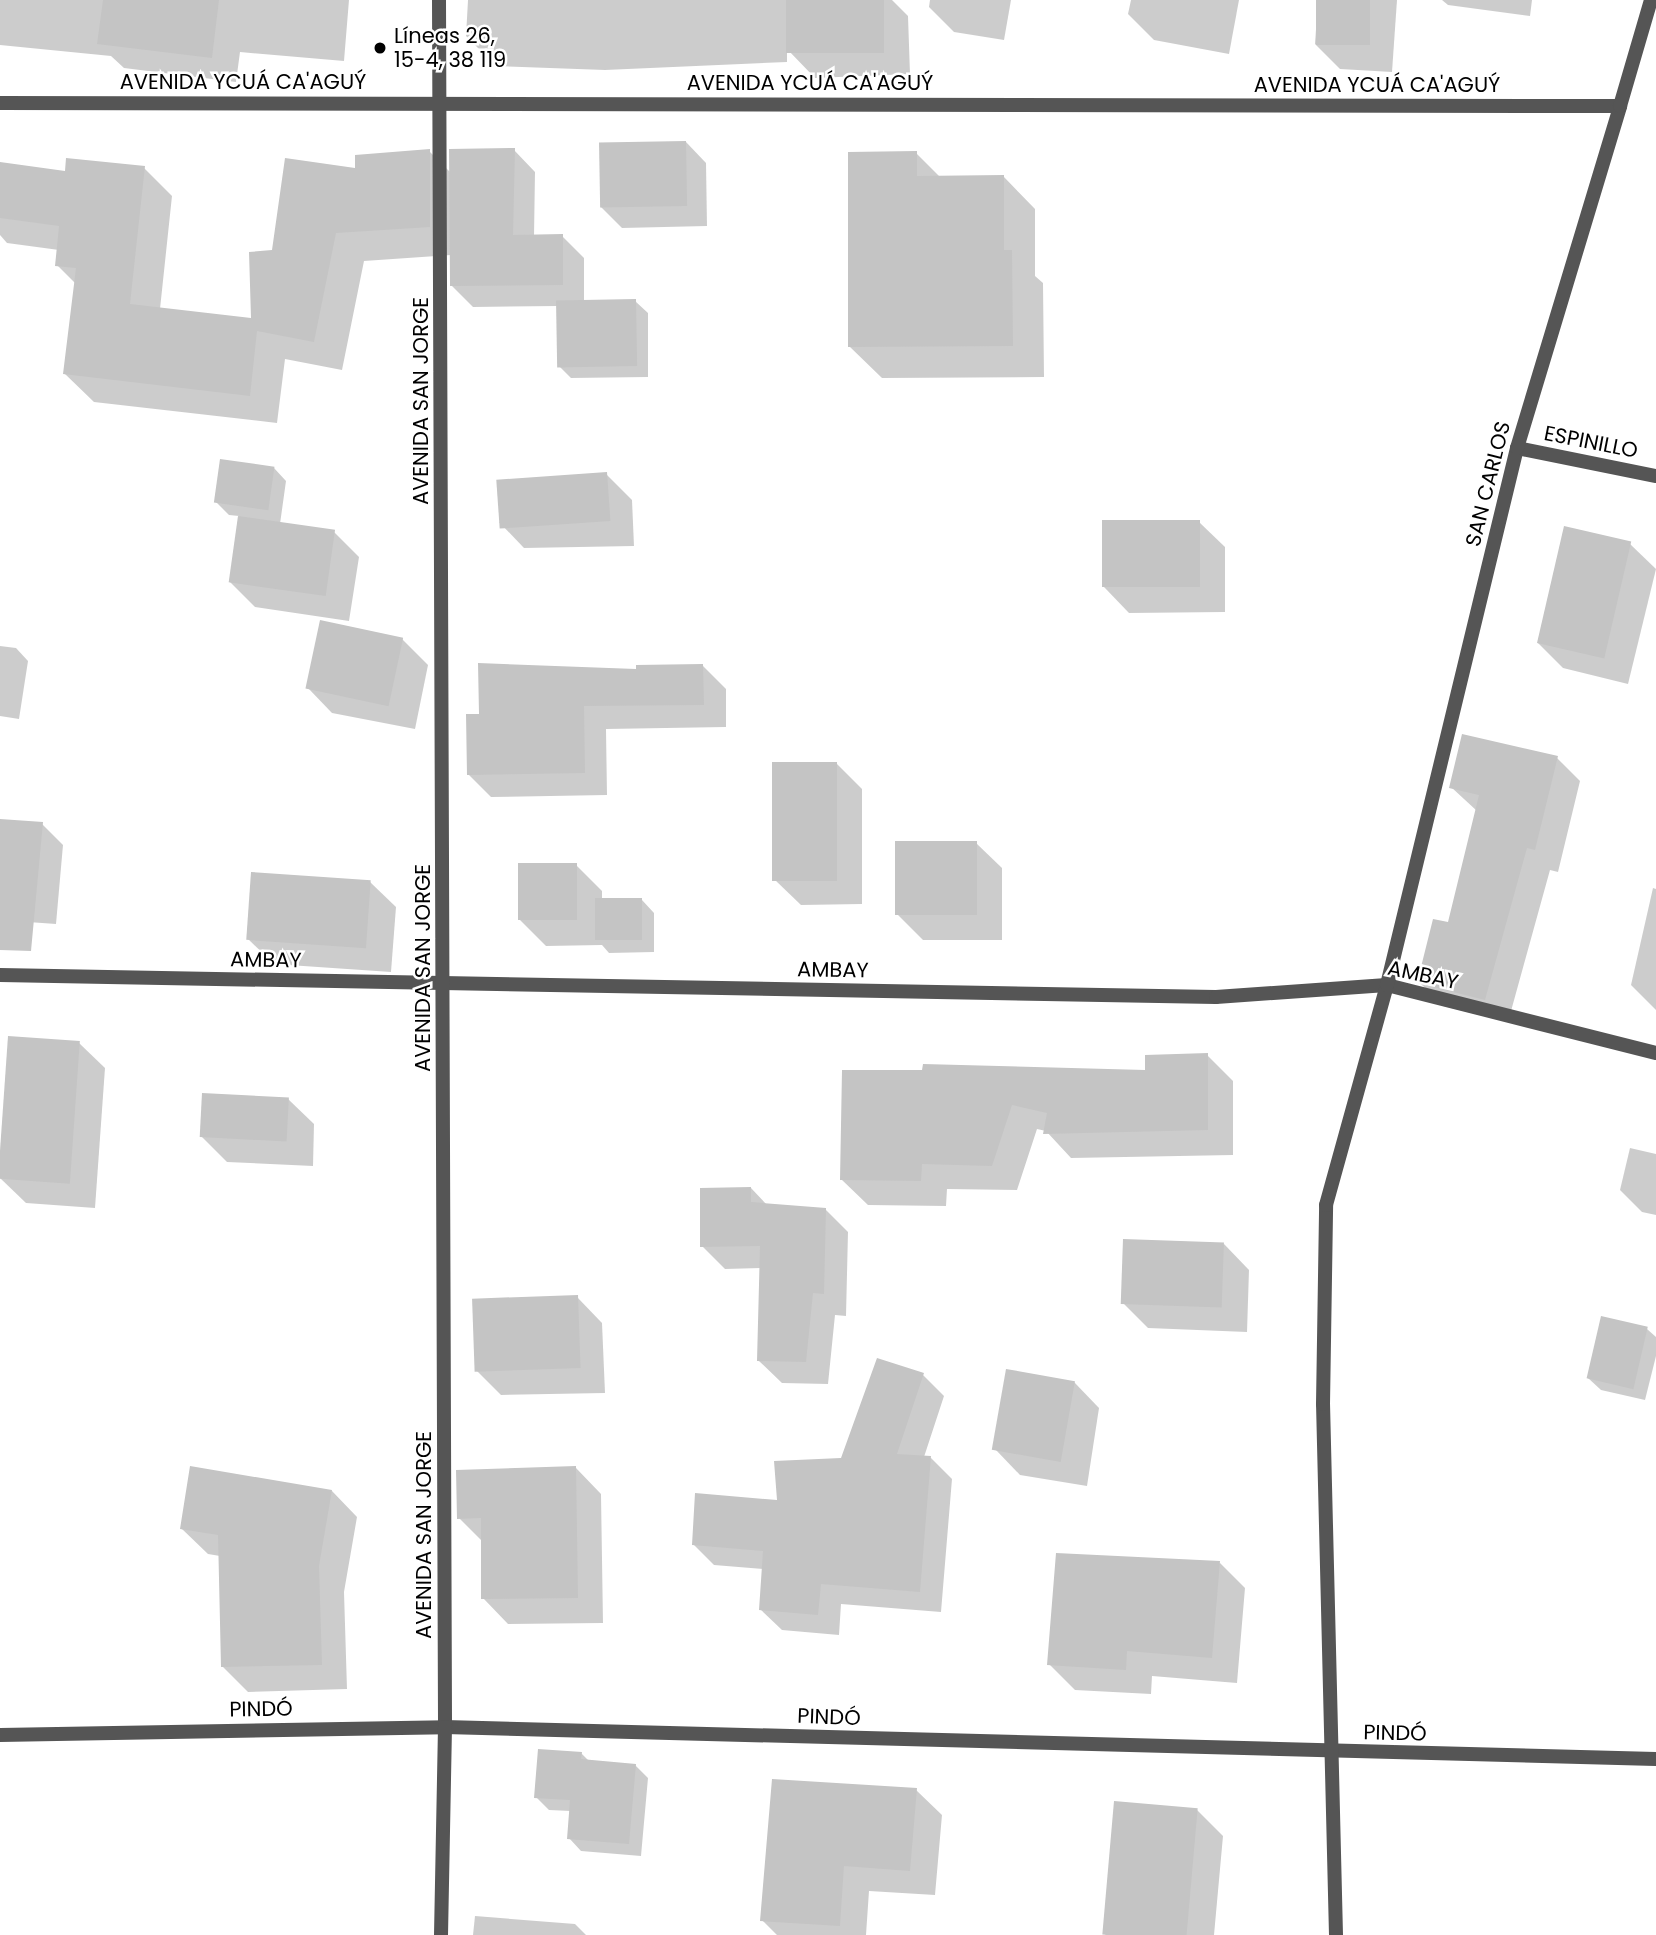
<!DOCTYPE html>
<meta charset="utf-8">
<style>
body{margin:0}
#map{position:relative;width:1656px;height:1935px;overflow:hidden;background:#fff;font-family:Poppins,sans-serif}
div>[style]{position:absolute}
.shadow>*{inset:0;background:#0003}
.building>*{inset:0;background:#c4c4c4;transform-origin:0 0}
.minor>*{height:14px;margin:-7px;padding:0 7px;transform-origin:7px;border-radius:7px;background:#555}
.tertiary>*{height:14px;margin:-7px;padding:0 7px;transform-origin:7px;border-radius:7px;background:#555}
.dots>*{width:19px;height:19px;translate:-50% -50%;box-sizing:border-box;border:4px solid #fff;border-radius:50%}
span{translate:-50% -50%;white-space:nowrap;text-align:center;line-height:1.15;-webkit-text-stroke:5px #fff;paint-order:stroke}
.poi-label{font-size:21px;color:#000}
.left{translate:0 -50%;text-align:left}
.street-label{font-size:21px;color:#000}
</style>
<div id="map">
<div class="shadow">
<i style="clip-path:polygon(0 0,349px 0,344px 61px,240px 52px,236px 82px,124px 68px,111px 56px,0 45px)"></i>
<i style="clip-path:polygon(468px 0,892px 0,908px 16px,910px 74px,815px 78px,787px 49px,787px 62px,605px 70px,496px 66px,466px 36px)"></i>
<i style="clip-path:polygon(930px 0,1011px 0,1004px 40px,954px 32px,929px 7px)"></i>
<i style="clip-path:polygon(1131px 0,1239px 0,1229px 54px,1154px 40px,1128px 14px)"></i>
<i style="clip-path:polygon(1318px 0,1397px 0,1392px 72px,1340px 69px,1315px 44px)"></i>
<i style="clip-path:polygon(1442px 0,1532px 0,1530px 16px,1448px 5px)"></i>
<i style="clip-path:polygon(686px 142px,706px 163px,707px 226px,622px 228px,601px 207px)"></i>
<i style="clip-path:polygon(514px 150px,535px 172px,534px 237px,562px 236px,584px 258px,584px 301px,635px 301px,648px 313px,648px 377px,571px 378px,558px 365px,558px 306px,473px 307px,451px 285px,451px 255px,364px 261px,342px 370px,285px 359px,277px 423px,94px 402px,65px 374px,76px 284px,57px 265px,59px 250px,7px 243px,0 235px,0 163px,67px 173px,144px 168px,172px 196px,160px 309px,253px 320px,273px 252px,357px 170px,429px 151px,451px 173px)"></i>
<i style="clip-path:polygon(916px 153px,941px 178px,1004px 177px,1035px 209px,1035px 276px,1043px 283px,1044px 377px,882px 378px,850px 347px)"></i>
<i style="clip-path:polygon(274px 468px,286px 481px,280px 524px,334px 532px,359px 557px,349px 621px,255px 607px,230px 582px,239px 516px,229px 515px,216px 502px)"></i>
<i style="clip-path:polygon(606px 474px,632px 500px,634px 546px,524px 548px,499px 522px)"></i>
<i style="clip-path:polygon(1199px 522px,1225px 547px,1225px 612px,1129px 613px,1104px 587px)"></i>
<i style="clip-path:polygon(1630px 544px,1656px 569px,1628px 684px,1563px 668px,1538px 643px)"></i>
<i style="clip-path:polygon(402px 639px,428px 665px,415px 729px,332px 713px,307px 687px)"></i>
<i style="clip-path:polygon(0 646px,16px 648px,28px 661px,19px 719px,0 716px)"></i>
<i style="clip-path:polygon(703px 666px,726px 689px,726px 727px,606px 729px,607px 795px,491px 797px,468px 774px,480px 716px,637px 671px)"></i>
<i style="clip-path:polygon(1557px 758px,1580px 781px,1558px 872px,1550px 870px,1508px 1022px,1443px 1006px,1419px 982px,1449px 924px,1477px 811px,1451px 787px)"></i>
<i style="clip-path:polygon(836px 763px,862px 789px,862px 904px,801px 905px,775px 880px)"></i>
<i style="clip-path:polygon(0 821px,42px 824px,63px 845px,56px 924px,0 920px)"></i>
<i style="clip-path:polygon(976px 843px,1002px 868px,1002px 940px,923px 940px,898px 915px)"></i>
<i style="clip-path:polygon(576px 865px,602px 891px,602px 901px,642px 900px,654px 913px,654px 952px,609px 953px,602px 945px,546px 946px,520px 920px)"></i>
<i style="clip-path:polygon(370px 882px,396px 907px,391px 972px,274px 964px,248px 939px)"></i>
<i style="clip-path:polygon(1653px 888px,1656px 889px,1656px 1010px,1631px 985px)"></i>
<i style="clip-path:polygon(10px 1038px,79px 1043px,105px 1068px,95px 1208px,26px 1203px,0 1178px)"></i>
<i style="clip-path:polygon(1207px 1055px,1233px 1081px,1233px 1155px,1071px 1158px,1046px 1131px,1037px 1129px,1017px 1190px,947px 1189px,946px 1206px,868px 1205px,842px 1180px,844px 1071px,1147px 1072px)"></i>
<i style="clip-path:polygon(288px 1099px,314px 1124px,313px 1166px,227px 1162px,201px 1136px)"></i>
<i style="clip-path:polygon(1630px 1148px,1656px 1154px,1656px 1215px,1642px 1212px,1620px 1190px)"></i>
<i style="clip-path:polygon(751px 1188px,767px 1205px,825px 1209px,848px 1232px,846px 1316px,835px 1315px,828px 1384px,782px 1383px,759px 1361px,761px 1268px,725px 1269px,702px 1246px)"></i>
<i style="clip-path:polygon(1224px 1244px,1249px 1270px,1247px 1332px,1148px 1328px,1123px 1303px)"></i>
<i style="clip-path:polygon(577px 1297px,602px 1323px,605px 1393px,501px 1395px,476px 1370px)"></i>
<i style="clip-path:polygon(1647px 1329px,1656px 1337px,1656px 1356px,1645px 1400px,1601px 1390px,1588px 1378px)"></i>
<i style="clip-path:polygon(923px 1375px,944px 1396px,924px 1457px,931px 1458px,952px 1479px,941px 1612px,841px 1604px,839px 1635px,782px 1630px,760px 1609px,763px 1569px,714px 1565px,693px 1544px,778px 1501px,843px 1459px)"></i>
<i style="clip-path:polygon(1074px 1382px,1099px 1408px,1087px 1486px,1020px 1475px,995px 1449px)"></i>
<i style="clip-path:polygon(576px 1468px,601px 1494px,603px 1623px,508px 1624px,483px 1598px,483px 1542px,459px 1518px)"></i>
<i style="clip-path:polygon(332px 1491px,357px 1517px,344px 1592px,347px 1689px,248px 1692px,223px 1667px,220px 1556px,208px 1554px,182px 1529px)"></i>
<i style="clip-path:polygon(1220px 1563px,1245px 1588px,1237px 1683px,1152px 1676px,1151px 1694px,1075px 1690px,1049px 1664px)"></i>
<i style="clip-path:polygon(581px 1753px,590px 1762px,635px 1765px,648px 1778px,641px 1856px,581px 1851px,569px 1838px,571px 1811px,549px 1810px,536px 1797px)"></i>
<i style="clip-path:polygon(916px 1790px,942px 1815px,935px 1895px,869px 1891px,866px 1935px,777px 1935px,762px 1920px)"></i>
<i style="clip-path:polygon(1197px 1810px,1223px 1836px,1214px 1935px,1105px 1935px)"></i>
<i style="clip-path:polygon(475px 1916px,575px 1924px,586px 1935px,473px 1935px)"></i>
</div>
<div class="building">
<i style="clip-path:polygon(103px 0,219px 0,212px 58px,97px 44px)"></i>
<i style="left:786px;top:0;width:98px;height:53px"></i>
<i style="left:1316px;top:0;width:54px;height:45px"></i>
<i style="left:686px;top:141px;width:65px;height:87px;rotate:89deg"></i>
<i style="clip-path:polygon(515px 148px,513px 235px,563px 234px,563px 285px,450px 286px,449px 149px)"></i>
<i style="clip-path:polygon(430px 149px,430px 227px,336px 233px,314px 342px,257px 331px,250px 396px,63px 374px,76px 268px,55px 266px,59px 226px,0 218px,0 162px,65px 171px,66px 158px,145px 166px,130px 304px,251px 318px,249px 252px,272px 250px,285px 158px,355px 168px,355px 155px)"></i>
<i style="clip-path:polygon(917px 151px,917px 176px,1004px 175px,1004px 250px,1012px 250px,1013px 346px,848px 347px,848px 152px)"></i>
<i style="left:636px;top:299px;width:67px;height:80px;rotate:89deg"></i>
<i style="left:220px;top:459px;width:55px;height:44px;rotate:8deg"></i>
<i style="left:607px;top:472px;width:49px;height:111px;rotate:86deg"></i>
<i style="left:238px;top:516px;width:98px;height:67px;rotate:8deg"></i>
<i style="left:1200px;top:520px;width:67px;height:98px;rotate:90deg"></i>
<i style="left:1564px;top:526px;width:69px;height:120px;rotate:13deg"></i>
<i style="left:320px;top:620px;width:85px;height:70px;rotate:12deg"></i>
<i style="clip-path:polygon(478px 663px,636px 669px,636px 665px,703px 664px,704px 705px,584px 706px,585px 773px,467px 775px,466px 714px,479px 714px)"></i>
<i style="clip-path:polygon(1462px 734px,1558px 756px,1535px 850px,1527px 848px,1485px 1000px,1417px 983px,1433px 919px,1448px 922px,1479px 795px,1449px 788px)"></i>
<i style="left:772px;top:762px;width:65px;height:119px"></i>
<i style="clip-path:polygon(0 819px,43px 822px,31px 951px,0 950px)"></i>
<i style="left:977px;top:841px;width:74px;height:82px;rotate:90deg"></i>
<i style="left:577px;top:863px;width:57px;height:59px;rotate:90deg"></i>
<i style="left:251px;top:872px;width:120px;height:68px;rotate:4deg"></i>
<i style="left:642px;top:898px;width:42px;height:47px;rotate:90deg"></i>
<i style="left:8px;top:1036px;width:72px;height:143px;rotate:4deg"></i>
<i style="clip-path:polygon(1208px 1053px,1208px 1130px,1043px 1134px,1047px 1113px,1012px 1105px,992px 1166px,922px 1164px,921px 1181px,840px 1180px,842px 1070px,922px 1070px,923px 1064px,1145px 1070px,1145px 1055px)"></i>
<i style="left:202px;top:1093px;width:87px;height:44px;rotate:3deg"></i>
<i style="clip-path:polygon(751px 1187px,751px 1202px,826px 1208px,824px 1294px,813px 1293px,806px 1362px,757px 1361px,760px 1246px,700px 1247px,700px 1188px)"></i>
<i style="left:1123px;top:1239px;width:101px;height:65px;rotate:2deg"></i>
<i style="left:578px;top:1295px;width:73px;height:106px;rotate:88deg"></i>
<i style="left:1601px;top:1316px;width:48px;height:64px;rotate:13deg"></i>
<i style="clip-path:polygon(877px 1358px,924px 1373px,897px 1454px,931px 1456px,920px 1592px,821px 1584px,818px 1615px,759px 1610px,763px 1551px,692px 1545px,695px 1493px,777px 1500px,774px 1461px,841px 1458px)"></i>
<i style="left:1006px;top:1369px;width:70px;height:82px;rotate:10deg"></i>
<i style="clip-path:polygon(190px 1466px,332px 1490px,319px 1566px,322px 1665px,221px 1667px,218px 1535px,180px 1529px)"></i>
<i style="clip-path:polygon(576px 1466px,578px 1598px,481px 1599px,481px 1518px,457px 1519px,456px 1470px)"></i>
<i style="clip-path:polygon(1056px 1553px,1220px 1561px,1212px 1658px,1127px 1651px,1126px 1670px,1047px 1665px)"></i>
<i style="clip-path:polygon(538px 1749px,582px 1752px,581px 1759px,636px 1764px,629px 1844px,567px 1839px,570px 1800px,534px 1798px)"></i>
<i style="clip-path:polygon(772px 1779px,917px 1788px,910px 1871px,844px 1866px,840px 1926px,760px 1921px)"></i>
<i style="left:1114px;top:1801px;width:84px;height:134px;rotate:5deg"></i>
</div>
<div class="minor">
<i style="left:1517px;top:448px;width:142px;rotate:11.4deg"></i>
<i style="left:0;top:975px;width:1216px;rotate:1.04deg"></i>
<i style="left:1216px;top:997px;width:171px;rotate:-4deg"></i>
<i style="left:1387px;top:985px;width:277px;rotate:14.2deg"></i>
<i style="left:0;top:1735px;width:445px;rotate:-1deg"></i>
<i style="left:445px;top:1727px;width:1211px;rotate:1.51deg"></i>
<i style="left:1336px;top:1935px;width:531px;rotate:-91.4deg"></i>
<i style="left:1323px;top:1404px;width:199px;rotate:-89.1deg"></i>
<i style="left:1326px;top:1205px;width:228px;rotate:-74.5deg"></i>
<i style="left:1387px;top:985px;width:553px;rotate:-76.39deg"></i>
<i style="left:1517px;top:448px;width:357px;rotate:-73.2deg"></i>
</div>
<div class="tertiary">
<i style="left:439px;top:0;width:1727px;rotate:89.8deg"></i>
<i style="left:445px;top:1727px;width:208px;rotate:91.1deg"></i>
<i style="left:0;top:103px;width:1620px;rotate:0.11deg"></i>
<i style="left:1620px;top:106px;width:110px;rotate:-73.7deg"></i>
</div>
<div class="dots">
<i style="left:380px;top:48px;background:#000"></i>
</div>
<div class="poi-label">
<span class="left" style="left:394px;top:48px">Líneas 26,<br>15-4, 38 119</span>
</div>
<div class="street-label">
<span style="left:243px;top:82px">AVENIDA YCUÁ CA'AGUÝ</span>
<span style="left:810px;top:83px">AVENIDA YCUÁ CA'AGUÝ</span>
<span style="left:1377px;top:85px">AVENIDA YCUÁ CA'AGUÝ</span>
<span style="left:421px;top:401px;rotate:-90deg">AVENIDA SAN JORGE</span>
<span style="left:1591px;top:442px;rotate:11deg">ESPINILLO</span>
<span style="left:1488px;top:484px;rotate:-76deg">SAN CARLOS</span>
<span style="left:266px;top:960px;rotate:1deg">AMBAY</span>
<span style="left:423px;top:968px;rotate:-90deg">AVENIDA SAN JORGE</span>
<span style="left:833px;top:970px;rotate:1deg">AMBAY</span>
<span style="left:1423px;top:975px;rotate:12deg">AMBAY</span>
<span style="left:424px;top:1535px;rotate:-90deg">AVENIDA SAN JORGE</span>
<span style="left:261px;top:1709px;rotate:-1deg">PINDÓ</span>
<span style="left:829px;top:1717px;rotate:2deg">PINDÓ</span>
<span style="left:1395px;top:1733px;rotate:1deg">PINDÓ</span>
</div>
</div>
